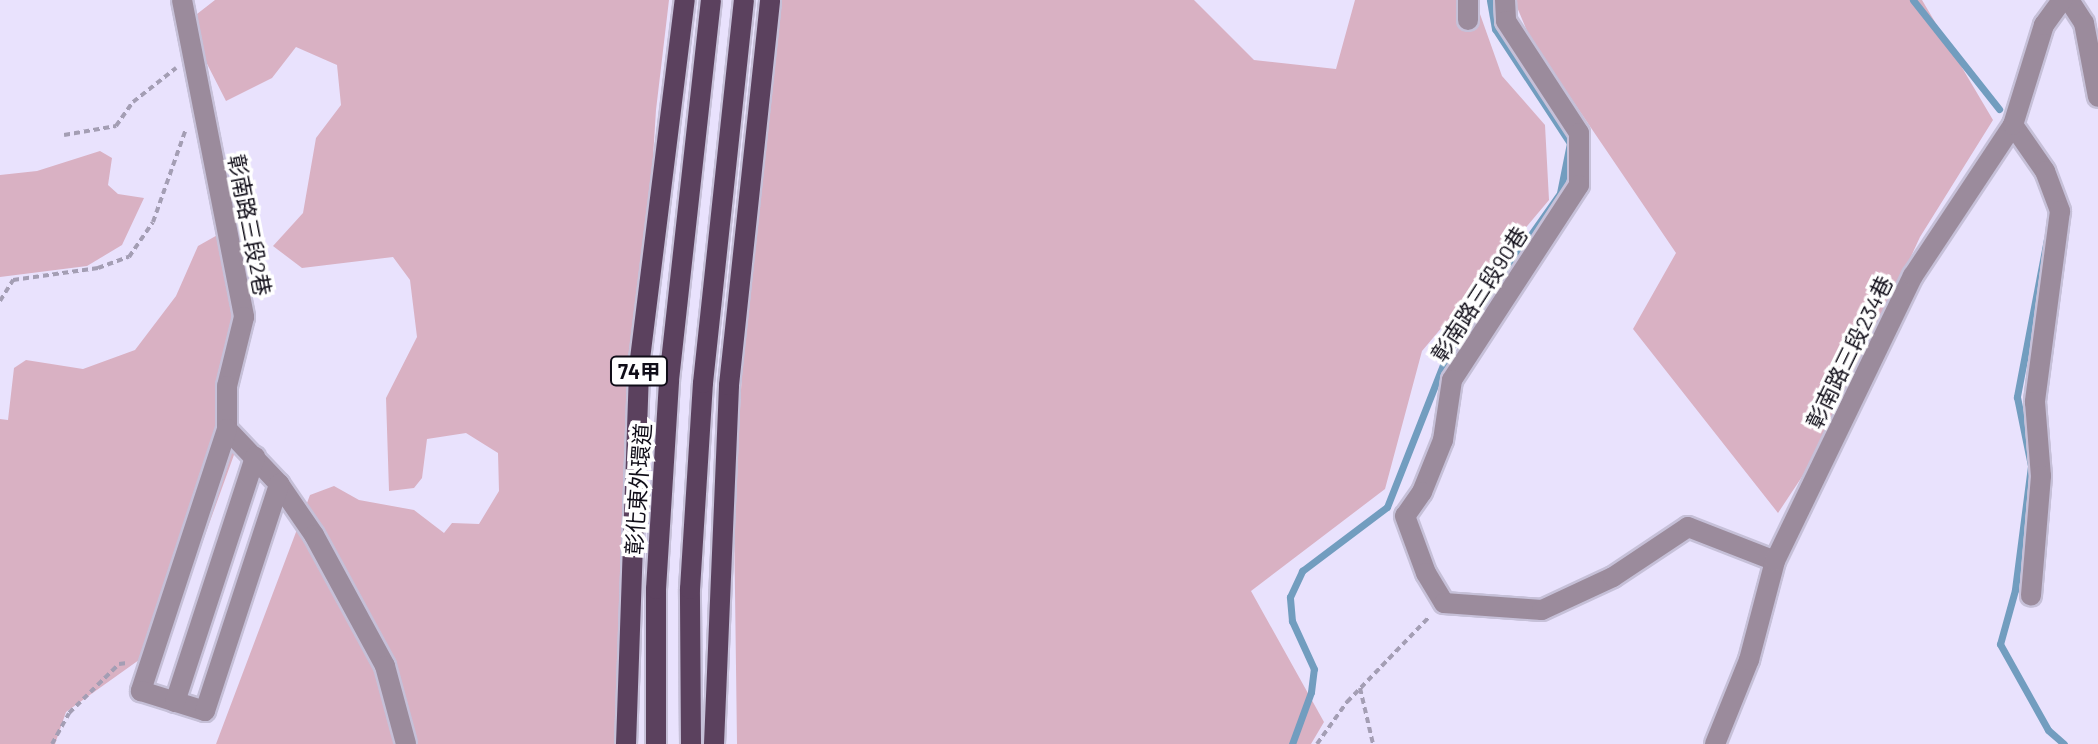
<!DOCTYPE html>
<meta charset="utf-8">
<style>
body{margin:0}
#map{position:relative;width:2098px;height:744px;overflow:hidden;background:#e9e2fd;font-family:Barlow,"Noto Sans TC",sans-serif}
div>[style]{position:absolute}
.green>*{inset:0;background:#d9b1c3}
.stream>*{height:7px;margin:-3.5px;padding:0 3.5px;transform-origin:3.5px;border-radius:3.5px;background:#729dbf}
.path>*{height:4px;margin-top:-2px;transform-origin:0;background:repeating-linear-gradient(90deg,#a49eb4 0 6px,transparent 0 10px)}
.roads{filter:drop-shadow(2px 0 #c6c0d8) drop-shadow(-2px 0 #c6c0d8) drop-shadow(0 2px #c6c0d8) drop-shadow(0 -2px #c6c0d8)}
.minor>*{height:20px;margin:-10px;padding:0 10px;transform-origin:10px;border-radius:10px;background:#9b8b9c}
.major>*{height:20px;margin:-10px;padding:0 10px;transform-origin:10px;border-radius:10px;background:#5b415e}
span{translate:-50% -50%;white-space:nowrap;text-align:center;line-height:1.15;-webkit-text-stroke:7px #fff;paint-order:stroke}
.shield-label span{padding:2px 6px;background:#fff;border:2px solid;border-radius:6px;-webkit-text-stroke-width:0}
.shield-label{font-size:20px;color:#100d18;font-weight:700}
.street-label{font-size:22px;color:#100d18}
</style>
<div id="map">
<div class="green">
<i style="clip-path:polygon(215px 0,669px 0,656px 110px,641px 347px,632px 744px,216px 744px,310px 495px,334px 486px,359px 500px,414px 510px,444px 533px,452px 523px,479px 524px,499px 491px,498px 453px,466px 433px,427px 439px,422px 478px,414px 488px,389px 491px,386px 398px,417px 337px,410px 280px,393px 257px,302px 268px,273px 246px,303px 213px,316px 138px,341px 105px,337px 65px,296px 47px,272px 78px,226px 101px,202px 54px,197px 14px)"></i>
<i style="clip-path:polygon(774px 0,1194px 0,1254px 60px,1336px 69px,1355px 0,1475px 0,1502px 76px,1545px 125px,1549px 200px,1422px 351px,1385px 489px,1251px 591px,1324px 722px,1311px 744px,737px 744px,734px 515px,751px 211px)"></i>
<i style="clip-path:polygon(1514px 0,1922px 0,1993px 120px,1920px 237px,1825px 442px,1778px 513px,1633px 329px,1676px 253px,1530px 38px)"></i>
<i style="clip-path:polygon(100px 151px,112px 158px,108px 185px,118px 194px,144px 198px,122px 245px,87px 266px,0 277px,0 175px,37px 171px)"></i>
<i style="clip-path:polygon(221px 233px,234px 297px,224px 377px,239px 441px,167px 640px,66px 712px,55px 744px,0 744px,0 419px,8px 420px,14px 368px,26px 360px,83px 369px,135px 350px,176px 296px,198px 246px)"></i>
</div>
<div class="stream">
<i style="left:1913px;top:0;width:139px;rotate:51.7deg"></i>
<i style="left:2047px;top:239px;width:161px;rotate:100.8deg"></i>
<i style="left:2017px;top:397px;width:70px;rotate:78.5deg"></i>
<i style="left:2031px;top:466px;width:125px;rotate:97.4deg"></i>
<i style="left:2015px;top:590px;width:56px;rotate:105.5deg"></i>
<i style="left:2000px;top:644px;width:98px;rotate:60.8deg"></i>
<i style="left:2048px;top:730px;width:21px;rotate:41deg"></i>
<i style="left:1292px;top:744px;width:55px;rotate:-69.9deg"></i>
<i style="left:1311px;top:692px;width:23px;rotate:-83deg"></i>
<i style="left:1314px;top:669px;width:53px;rotate:-114.6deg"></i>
<i style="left:1292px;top:621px;width:24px;rotate:-95deg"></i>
<i style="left:1290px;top:597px;width:29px;rotate:-65deg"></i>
<i style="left:1302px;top:571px;width:106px;rotate:-37deg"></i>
<i style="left:1387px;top:507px;width:167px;rotate:-68.5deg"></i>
<i style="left:1448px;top:352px;width:194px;rotate:-54.8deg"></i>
<i style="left:1560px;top:193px;width:51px;rotate:-78.7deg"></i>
<i style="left:1570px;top:143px;width:136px;rotate:-123.3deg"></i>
<i style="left:1495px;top:29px;width:29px;rotate:-100deg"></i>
</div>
<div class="path">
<i style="left:64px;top:135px;width:53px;rotate:-9.8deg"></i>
<i style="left:116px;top:126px;width:29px;rotate:-55deg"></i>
<i style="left:133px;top:102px;width:55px;rotate:-38.3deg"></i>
<i style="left:0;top:301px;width:25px;rotate:-58deg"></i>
<i style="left:13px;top:280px;width:86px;rotate:-8deg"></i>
<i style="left:98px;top:268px;width:33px;rotate:-20deg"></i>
<i style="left:129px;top:257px;width:42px;rotate:-55.6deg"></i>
<i style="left:153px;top:222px;width:99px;rotate:-70.5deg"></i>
<i style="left:1360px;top:688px;width:57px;rotate:76.9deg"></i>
<i style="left:52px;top:744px;width:35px;rotate:-61deg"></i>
<i style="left:69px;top:713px;width:70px;rotate:-44.4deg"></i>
<i style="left:119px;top:664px;width:8px;rotate:-7deg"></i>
<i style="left:1317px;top:744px;width:52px;rotate:-54.5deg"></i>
<i style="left:1347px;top:702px;width:118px;rotate:-46deg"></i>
</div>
<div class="roads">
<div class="minor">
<i style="left:182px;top:0;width:323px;rotate:78.9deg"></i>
<i style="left:244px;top:317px;width:71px;rotate:103.8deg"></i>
<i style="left:227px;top:386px;width:43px;rotate:90deg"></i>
<i style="left:227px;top:429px;width:76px;rotate:46.6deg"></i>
<i style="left:279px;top:484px;width:62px;rotate:55.5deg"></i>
<i style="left:314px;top:535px;width:149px;rotate:61.5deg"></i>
<i style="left:385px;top:666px;width:81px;rotate:74.9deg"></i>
<i style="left:1505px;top:0;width:21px;rotate:87deg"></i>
<i style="left:1506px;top:21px;width:134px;rotate:56.9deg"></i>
<i style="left:1579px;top:133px;width:52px;rotate:90deg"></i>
<i style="left:1579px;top:185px;width:233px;rotate:123.1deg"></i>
<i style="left:1452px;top:380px;width:61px;rotate:98.5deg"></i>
<i style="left:1443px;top:440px;width:56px;rotate:112deg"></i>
<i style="left:1422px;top:492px;width:29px;rotate:125deg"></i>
<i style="left:1405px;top:516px;width:61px;rotate:69.8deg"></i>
<i style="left:1426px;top:573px;width:35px;rotate:59deg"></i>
<i style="left:1444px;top:603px;width:98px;rotate:4.1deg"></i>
<i style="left:1542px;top:610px;width:78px;rotate:-24.9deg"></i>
<i style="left:1613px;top:577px;width:90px;rotate:-33.7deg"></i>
<i style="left:1688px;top:527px;width:93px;rotate:21.3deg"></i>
<i style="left:2069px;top:0;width:27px;rotate:57deg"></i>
<i style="left:2084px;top:23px;width:75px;rotate:79.3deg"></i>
<i style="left:1468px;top:20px;width:20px;rotate:-90deg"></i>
<i style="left:2013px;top:125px;width:56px;rotate:55.2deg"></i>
<i style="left:2045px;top:171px;width:43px;rotate:69.4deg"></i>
<i style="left:2060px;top:211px;width:193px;rotate:97.5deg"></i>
<i style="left:2035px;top:402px;width:74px;rotate:85.4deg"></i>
<i style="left:2041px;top:476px;width:120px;rotate:94.8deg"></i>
<i style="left:227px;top:429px;width:276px;rotate:108.2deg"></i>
<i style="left:141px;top:691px;width:67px;rotate:17.4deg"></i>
<i style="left:205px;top:711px;width:239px;rotate:-71.9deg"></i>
<i style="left:175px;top:702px;width:258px;rotate:-71.9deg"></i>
<i style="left:1715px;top:744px;width:91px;rotate:-68deg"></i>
<i style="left:1749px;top:660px;width:102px;rotate:-75.3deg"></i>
<i style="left:1775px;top:561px;width:317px;rotate:-64.2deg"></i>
<i style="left:1913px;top:276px;width:181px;rotate:-56.5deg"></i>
<i style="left:2013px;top:125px;width:105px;rotate:-72.8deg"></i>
<i style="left:2044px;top:25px;width:31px;rotate:-54deg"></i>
</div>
<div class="major">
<i style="left:626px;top:744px;width:377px;rotate:-88deg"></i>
<i style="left:639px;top:367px;width:370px;rotate:-82.9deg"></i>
<i style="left:656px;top:744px;width:155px;rotate:-90deg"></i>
<i style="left:656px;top:589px;width:209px;rotate:-86.4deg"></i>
<i style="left:669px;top:380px;width:382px;rotate:-83.7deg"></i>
<i style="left:691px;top:744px;width:155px;rotate:-90.4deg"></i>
<i style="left:690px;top:589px;width:206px;rotate:-86.4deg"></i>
<i style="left:703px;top:383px;width:385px;rotate:-83.9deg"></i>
<i style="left:714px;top:744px;width:359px;rotate:-87.6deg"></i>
<i style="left:729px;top:385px;width:387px;rotate:-83.9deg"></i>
</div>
</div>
<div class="shield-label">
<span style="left:639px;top:371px">74甲</span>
</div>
<div class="street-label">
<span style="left:250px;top:225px;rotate:79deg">彰南路三段2巷</span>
<span style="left:1479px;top:294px;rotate:-57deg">彰南路三段90巷</span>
<span style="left:1849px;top:352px;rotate:-64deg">彰南路三段234巷</span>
<span style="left:638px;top:489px;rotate:-86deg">彰化東外環道</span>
</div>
</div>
